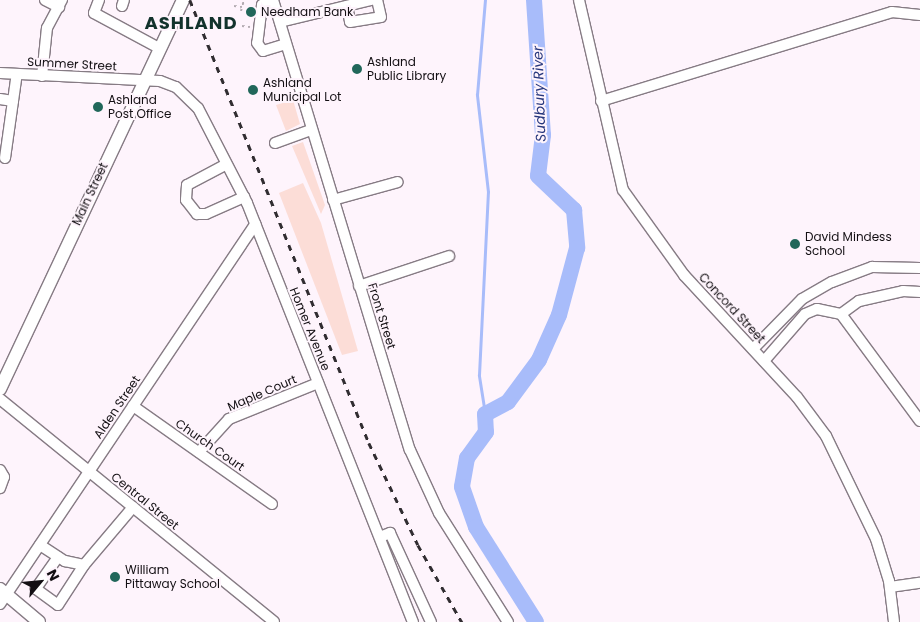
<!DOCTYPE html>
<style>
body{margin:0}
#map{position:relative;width:920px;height:622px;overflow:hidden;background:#fef4fc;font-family:Poppins,sans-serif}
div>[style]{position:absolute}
.green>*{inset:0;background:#fcddd7}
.stream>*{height:2.5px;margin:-1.25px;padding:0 1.25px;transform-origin:1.25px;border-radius:1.25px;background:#a8bcfa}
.river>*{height:16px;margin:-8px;padding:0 8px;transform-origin:8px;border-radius:8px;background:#a8bcfa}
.path>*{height:2px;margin-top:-1px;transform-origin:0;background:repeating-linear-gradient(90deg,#b4acb2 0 2.5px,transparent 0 6.5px)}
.roads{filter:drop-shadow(1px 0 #867b84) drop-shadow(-1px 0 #867b84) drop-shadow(0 1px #867b84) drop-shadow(0 -1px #867b84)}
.minor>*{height:10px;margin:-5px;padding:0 5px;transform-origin:5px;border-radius:5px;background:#fff}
.major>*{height:12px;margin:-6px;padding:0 6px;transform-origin:6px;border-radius:6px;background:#fff}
.rail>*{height:2.5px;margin-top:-1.25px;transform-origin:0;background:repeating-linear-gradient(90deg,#312d31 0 6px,transparent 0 12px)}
.dots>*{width:14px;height:14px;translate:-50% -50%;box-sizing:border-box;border:2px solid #fef4fc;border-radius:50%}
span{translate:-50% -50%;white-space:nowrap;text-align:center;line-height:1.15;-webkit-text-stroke:4px #fef4fc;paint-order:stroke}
.poi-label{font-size:12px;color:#130f13}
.left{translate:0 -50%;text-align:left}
.street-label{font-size:12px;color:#130f13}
.water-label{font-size:14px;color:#27377d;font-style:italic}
.district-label{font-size:18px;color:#12322c;font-weight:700;letter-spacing:1px}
.north{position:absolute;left:15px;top:557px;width:50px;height:50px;-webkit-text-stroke:4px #fef4fc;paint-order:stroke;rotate:62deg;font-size:14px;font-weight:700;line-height:20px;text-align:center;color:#130f13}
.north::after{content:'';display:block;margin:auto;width:18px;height:22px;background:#130f13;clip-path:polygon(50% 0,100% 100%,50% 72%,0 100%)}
</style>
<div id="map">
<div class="green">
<i style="clip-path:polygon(293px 100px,300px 124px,286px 131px,276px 105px)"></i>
<i style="clip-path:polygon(303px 142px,325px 205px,321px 214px,292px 146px)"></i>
<i style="clip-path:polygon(303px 183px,321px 223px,358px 351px,342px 355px,279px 193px)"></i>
</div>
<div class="stream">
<i style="left:485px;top:414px;width:39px;rotate:-99deg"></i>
<i style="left:479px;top:375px;width:183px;rotate:-87.2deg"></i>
<i style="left:488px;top:192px;width:98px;rotate:-96.5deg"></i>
<i style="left:477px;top:95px;width:95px;rotate:-85.2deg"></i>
</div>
<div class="river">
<i style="left:534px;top:0;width:135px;rotate:86.2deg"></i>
<i style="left:543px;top:135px;width:41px;rotate:97deg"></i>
<i style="left:538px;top:176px;width:50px;rotate:43.4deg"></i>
<i style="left:574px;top:210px;width:38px;rotate:85deg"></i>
<i style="left:577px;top:248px;width:69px;rotate:105deg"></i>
<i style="left:559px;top:315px;width:49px;rotate:114deg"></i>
<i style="left:539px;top:360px;width:52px;rotate:126.4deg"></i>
<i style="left:508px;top:402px;width:26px;rotate:152deg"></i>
<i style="left:485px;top:414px;width:18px;rotate:87deg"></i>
<i style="left:486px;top:432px;width:32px;rotate:126deg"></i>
<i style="left:467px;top:458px;width:29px;rotate:100deg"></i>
<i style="left:462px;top:487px;width:42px;rotate:70.7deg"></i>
<i style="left:476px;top:527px;width:112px;rotate:57.7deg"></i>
</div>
<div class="path">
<i style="left:234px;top:6px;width:8px;rotate:7deg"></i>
<i style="left:241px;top:11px;width:11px;rotate:-75deg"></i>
<i style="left:242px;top:26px;width:8px;rotate:7deg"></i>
</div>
<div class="roads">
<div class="minor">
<i style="left:45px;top:0;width:16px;rotate:27deg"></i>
<i style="left:99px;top:0;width:14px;rotate:111deg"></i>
<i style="left:94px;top:13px;width:74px;rotate:28.3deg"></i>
<i style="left:273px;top:0;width:470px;rotate:73.1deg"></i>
<i style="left:410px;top:450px;width:69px;rotate:65.3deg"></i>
<i style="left:439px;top:513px;width:129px;rotate:57.7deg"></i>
<i style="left:273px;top:0;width:12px;rotate:156deg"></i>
<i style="left:262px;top:5px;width:38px;rotate:97deg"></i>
<i style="left:257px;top:43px;width:10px;rotate:53deg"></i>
<i style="left:263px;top:51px;width:24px;rotate:-17deg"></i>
<i style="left:579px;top:0;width:195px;rotate:77deg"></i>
<i style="left:623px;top:190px;width:105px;rotate:54.3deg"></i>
<i style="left:684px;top:275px;width:166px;rotate:47.2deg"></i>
<i style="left:797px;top:397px;width:49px;rotate:53.4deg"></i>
<i style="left:826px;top:436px;width:114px;rotate:64.1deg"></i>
<i style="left:876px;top:539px;width:44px;rotate:72.8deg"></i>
<i style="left:889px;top:581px;width:41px;rotate:83deg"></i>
<i style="left:122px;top:6px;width:6px;rotate:-72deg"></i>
<i style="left:347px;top:6px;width:16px;rotate:79deg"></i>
<i style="left:350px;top:22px;width:31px;rotate:-9deg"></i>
<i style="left:381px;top:17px;width:17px;rotate:-103deg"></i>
<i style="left:280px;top:22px;width:94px;rotate:-13.6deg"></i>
<i style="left:0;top:73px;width:160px;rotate:2.9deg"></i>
<i style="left:160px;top:81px;width:17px;rotate:21deg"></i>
<i style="left:176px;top:87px;width:30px;rotate:44deg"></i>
<i style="left:198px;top:108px;width:107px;rotate:62.7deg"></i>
<i style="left:247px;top:203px;width:451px;rotate:68.4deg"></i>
<i style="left:42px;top:76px;width:48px;rotate:-84.1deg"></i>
<i style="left:47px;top:28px;width:32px;rotate:-62deg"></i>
<i style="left:0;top:99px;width:13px;rotate:9deg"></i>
<i style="left:13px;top:101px;width:27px;rotate:-82deg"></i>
<i style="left:601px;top:101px;width:304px;rotate:-17deg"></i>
<i style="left:892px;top:12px;width:28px;rotate:6deg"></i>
<i style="left:275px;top:143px;width:38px;rotate:-20deg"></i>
<i style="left:5px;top:158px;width:58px;rotate:-82deg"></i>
<i style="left:225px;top:165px;width:43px;rotate:152.2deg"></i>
<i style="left:187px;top:185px;width:15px;rotate:94deg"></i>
<i style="left:186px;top:200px;width:18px;rotate:52deg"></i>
<i style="left:197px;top:214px;width:9px"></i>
<i style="left:206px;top:214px;width:42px;rotate:-24.1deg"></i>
<i style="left:333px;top:200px;width:67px;rotate:-15.5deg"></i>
<i style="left:359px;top:286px;width:95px;rotate:-18.4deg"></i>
<i style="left:841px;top:314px;width:22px;rotate:-36deg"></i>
<i style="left:859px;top:301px;width:45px;rotate:-12.8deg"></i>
<i style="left:903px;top:291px;width:17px;rotate:3deg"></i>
<i style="left:753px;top:349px;width:70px;rotate:-45.6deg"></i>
<i style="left:802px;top:299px;width:34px;rotate:-30deg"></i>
<i style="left:832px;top:282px;width:43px;rotate:-20.6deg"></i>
<i style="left:872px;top:267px;width:48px;rotate:1.2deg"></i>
<i style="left:764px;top:361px;width:62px;rotate:-48.9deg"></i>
<i style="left:805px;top:314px;width:13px;rotate:-23deg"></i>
<i style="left:817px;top:309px;width:25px;rotate:12deg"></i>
<i style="left:841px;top:314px;width:133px;rotate:53.6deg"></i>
<i style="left:0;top:399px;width:353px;rotate:39.1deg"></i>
<i style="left:133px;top:406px;width:170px;rotate:35.2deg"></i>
<i style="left:199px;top:452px;width:45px;rotate:-47.7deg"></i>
<i style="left:229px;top:419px;width:96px;rotate:-22deg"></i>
<i style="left:0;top:470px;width:8px;rotate:60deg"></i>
<i style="left:4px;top:477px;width:12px;rotate:110deg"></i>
<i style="left:380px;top:537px;width:11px;rotate:-22deg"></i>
<i style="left:390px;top:533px;width:98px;rotate:65.3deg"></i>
<i style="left:40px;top:545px;width:30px;rotate:33deg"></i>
<i style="left:65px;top:561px;width:19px;rotate:12deg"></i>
<i style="left:84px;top:565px;width:76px;rotate:-49.8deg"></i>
<i style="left:58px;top:557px;width:39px;rotate:125deg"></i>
<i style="left:36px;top:589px;width:27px;rotate:36deg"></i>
<i style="left:58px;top:605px;width:48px;rotate:-57deg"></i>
<i style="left:890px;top:587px;width:30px;rotate:-8deg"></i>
<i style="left:0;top:604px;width:458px;rotate:-56.1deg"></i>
</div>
<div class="major">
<i style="left:0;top:389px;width:430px;rotate:-64.8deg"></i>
<i style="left:0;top:589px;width:51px;rotate:40.2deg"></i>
</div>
</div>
<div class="rail">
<i style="left:190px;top:0;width:478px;rotate:68deg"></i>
<i style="left:369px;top:443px;width:113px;rotate:64.3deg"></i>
<i style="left:418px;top:545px;width:89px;rotate:60.3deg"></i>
</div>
<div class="dots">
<i style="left:251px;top:12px;background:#21675a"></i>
<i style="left:357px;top:69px;background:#21675a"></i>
<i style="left:253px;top:90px;background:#21675a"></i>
<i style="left:98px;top:107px;background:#21675a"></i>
<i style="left:795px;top:244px;background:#21675a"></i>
<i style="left:115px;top:577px;background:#21675a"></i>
</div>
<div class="poi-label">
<span class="left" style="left:261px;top:12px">Needham Bank</span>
<span class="left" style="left:367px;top:69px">Ashland<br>Public Library</span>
<span class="left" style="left:263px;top:90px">Ashland<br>Municipal Lot</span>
<span class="left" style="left:108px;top:107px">Ashland<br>Post Office</span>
<span class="left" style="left:805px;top:244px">David Mindess<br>School</span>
<span class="left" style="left:125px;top:577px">William<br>Pittaway School</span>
</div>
<div class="street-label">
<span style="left:72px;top:64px;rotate:3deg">Summer Street</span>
<span style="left:90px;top:194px;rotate:-65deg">Main Street</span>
<span style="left:732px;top:308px;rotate:47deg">Concord Street</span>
<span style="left:382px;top:316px;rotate:73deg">Front Street</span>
<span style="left:310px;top:329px;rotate:68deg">Homer Avenue</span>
<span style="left:262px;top:393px;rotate:-23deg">Maple Court</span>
<span style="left:117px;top:407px;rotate:-56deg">Alden Street</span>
<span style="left:210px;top:445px;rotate:35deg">Church Court</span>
<span style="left:145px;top:501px;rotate:39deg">Central Street</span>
</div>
<div class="water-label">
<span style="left:539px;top:94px;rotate:-92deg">Sudbury River</span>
</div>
<div class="district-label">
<span style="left:191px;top:23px">ASHLAND</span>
</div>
<div class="north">N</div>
</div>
